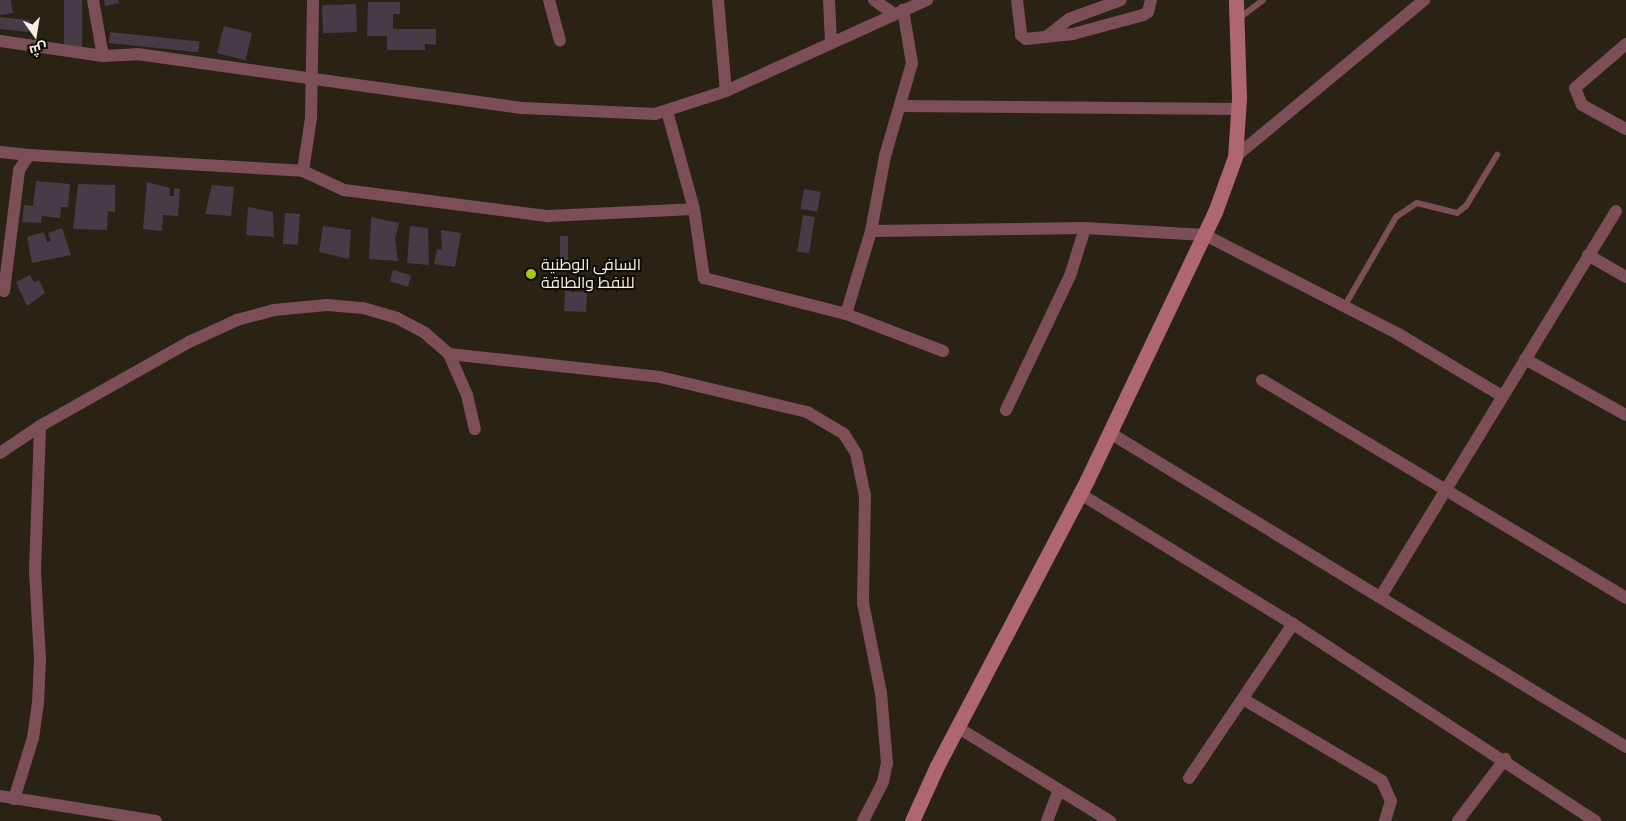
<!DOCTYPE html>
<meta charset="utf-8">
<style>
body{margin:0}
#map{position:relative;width:1626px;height:821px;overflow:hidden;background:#2a2214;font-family:Cabin,Cairo,sans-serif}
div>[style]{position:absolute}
.building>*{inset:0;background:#473b48;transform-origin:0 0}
.lane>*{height:6px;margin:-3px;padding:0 3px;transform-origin:3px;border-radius:3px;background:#7c4f56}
.street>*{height:12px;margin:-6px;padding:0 6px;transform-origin:6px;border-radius:6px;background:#7c4f56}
.secondary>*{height:15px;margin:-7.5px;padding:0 7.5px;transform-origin:7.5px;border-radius:7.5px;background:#ae6672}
.dots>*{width:14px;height:14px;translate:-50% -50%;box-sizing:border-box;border:2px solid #100c06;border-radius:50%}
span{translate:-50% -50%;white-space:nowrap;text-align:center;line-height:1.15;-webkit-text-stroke:4px #100c06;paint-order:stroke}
.poi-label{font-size:16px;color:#f4eee5}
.left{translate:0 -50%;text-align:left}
.north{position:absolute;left:10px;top:10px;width:50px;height:50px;-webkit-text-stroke:4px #100c06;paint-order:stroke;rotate:167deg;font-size:14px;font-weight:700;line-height:20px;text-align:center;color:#f4eee5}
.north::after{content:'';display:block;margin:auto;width:18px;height:22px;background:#f4eee5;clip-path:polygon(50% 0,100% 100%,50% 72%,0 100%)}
</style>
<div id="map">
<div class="building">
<i style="clip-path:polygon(0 0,11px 0,13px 13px,0 15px)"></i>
<i style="left:64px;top:0;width:18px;height:48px"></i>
<i style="clip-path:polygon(104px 0,118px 0,119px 3px,105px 6px)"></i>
<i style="clip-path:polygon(368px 2px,400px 2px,400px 14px,393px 14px,393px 29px,436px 29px,436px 45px,425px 44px,425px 50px,387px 50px,387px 36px,367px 36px)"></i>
<i style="left:356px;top:4px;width:28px;height:34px;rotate:88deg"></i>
<i style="left:0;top:17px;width:30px;height:12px;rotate:6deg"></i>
<i style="left:224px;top:26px;width:29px;height:28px;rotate:14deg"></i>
<i style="left:110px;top:32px;width:90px;height:11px;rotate:6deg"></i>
<i style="clip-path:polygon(36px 181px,70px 184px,68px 207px,61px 207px,60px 218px,42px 216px,41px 223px,22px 222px,24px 205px,33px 206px)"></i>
<i style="clip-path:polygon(147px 182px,170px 188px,169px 196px,174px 196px,174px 188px,180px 189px,178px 216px,163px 215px,162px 231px,143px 229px)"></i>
<i style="clip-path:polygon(78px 184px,115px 185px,115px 212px,108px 211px,107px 230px,73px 229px)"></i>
<i style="clip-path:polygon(212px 185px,234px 187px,231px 216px,205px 214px)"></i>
<i style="left:804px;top:189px;width:17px;height:20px;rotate:10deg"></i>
<i style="clip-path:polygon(248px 207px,273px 212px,274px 237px,246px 235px)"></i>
<i style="left:285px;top:213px;width:15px;height:31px;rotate:4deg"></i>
<i style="left:803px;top:215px;width:12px;height:37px;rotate:9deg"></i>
<i style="clip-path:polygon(371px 217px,399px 223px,395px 238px,398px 261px,369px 259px)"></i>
<i style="clip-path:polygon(323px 226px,351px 230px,349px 259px,319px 252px)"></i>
<i style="clip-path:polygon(410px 226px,428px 228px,429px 265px,407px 263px)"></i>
<i style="clip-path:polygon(62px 228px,71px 255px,32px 263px,27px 237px,44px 232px,47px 242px,51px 241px,48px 233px)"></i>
<i style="clip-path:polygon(441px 230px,461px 233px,455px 267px,434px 264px,437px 249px,442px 250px)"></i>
<i style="left:560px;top:236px;width:8px;height:27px"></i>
<i style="left:393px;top:270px;width:19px;height:12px;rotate:16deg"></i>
<i style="clip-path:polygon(30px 275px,34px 282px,39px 280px,45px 293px,27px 306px,16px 282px)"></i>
<i style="left:565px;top:291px;width:22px;height:20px;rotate:3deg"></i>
</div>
<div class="lane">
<i style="left:1238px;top:19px;width:31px;rotate:-37deg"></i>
<i style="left:1344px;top:307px;width:104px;rotate:-60deg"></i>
<i style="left:1396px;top:217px;width:25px;rotate:-34deg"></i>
<i style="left:1417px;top:203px;width:41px;rotate:14deg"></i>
<i style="left:1457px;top:213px;width:11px;rotate:-38deg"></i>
<i style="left:1466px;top:206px;width:60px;rotate:-58.7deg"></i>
</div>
<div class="street">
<i style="left:93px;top:0;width:57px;rotate:79.9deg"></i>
<i style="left:549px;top:0;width:42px;rotate:75deg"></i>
<i style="left:718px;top:0;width:91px;rotate:85deg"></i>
<i style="left:829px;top:0;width:43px;rotate:87.3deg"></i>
<i style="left:874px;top:0;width:24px;rotate:35deg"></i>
<i style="left:1017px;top:0;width:35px;rotate:83deg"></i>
<i style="left:1021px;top:35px;width:6px;rotate:39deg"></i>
<i style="left:1026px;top:39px;width:47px;rotate:-6.1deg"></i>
<i style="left:1073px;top:34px;width:73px;rotate:-15.2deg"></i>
<i style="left:1143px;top:15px;width:6px;rotate:-31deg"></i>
<i style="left:1148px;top:12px;width:12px;rotate:-76deg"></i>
<i style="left:1046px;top:37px;width:29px;rotate:-38deg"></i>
<i style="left:1069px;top:19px;width:55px;rotate:-20.1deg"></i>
<i style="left:0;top:41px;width:104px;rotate:8.3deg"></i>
<i style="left:103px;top:56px;width:34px;rotate:-3deg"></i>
<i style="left:137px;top:54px;width:390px;rotate:8deg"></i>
<i style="left:523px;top:108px;width:132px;rotate:2.6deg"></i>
<i style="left:655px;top:114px;width:75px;rotate:-17.9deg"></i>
<i style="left:726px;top:91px;width:221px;rotate:-24.4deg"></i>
<i style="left:1626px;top:44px;width:67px;rotate:139.2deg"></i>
<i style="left:1575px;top:88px;width:18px;rotate:68deg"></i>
<i style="left:1582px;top:105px;width:50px;rotate:28.6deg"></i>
<i style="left:900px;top:106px;width:338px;rotate:0.5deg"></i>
<i style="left:667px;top:111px;width:102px;rotate:74.6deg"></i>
<i style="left:694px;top:209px;width:70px;rotate:81.8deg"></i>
<i style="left:704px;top:278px;width:146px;rotate:14.2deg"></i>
<i style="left:846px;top:314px;width:104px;rotate:20.9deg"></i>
<i style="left:0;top:152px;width:29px;rotate:6deg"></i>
<i style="left:1235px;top:157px;width:246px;rotate:-39.7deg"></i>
<i style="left:303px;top:171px;width:45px;rotate:24.9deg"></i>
<i style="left:344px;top:190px;width:206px;rotate:7.3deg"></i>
<i style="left:548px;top:216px;width:146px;rotate:-2.7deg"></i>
<i style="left:871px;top:231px;width:214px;rotate:-0.8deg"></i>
<i style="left:1085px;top:228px;width:120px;rotate:3.3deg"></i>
<i style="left:1205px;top:235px;width:219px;rotate:27.1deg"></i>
<i style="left:1400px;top:335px;width:119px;rotate:30.9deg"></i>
<i style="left:1588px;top:255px;width:44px;rotate:30.1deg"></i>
<i style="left:4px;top:291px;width:122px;rotate:-82.9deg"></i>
<i style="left:19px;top:170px;width:18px;rotate:-56deg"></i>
<i style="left:29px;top:155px;width:274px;rotate:3.3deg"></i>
<i style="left:303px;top:171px;width:54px;rotate:-81.4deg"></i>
<i style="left:311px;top:118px;width:118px;rotate:-89deg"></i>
<i style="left:846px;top:314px;width:87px;rotate:-73.2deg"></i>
<i style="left:871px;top:231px;width:76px;rotate:-79.4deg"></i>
<i style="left:885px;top:156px;width:97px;rotate:-73.8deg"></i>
<i style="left:912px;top:63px;width:54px;rotate:-99.6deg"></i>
<i style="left:449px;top:354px;width:212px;rotate:6.2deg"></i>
<i style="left:660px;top:377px;width:151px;rotate:13.4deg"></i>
<i style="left:807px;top:412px;width:43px;rotate:30.7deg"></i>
<i style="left:844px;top:434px;width:22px;rotate:58deg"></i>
<i style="left:856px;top:453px;width:44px;rotate:78.2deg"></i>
<i style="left:865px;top:496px;width:107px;rotate:91.1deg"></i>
<i style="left:863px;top:603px;width:92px;rotate:78.7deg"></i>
<i style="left:881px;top:693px;width:70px;rotate:85.1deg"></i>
<i style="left:887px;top:763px;width:19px;rotate:102deg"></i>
<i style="left:883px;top:782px;width:44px;rotate:117.1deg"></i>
<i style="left:1525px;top:359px;width:115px;rotate:29deg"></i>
<i style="left:1262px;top:380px;width:424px;rotate:30.9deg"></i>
<i style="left:1006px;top:410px;width:148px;rotate:-64.5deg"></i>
<i style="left:1070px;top:276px;width:50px;rotate:-72.6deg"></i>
<i style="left:1110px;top:433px;width:604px;rotate:31.32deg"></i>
<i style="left:0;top:453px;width:48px;rotate:-34deg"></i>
<i style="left:40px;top:426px;width:171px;rotate:-29.4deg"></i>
<i style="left:189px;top:342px;width:53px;rotate:-24.6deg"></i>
<i style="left:237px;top:320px;width:38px;rotate:-15deg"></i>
<i style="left:274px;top:310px;width:53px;rotate:-5.4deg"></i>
<i style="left:327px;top:305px;width:36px;rotate:5deg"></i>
<i style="left:363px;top:308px;width:35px;rotate:16deg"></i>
<i style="left:397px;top:318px;width:32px;rotate:28deg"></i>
<i style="left:425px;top:333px;width:32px;rotate:41deg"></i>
<i style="left:449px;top:354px;width:45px;rotate:66.3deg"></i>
<i style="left:467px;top:395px;width:35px;rotate:77deg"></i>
<i style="left:1079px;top:493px;width:251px;rotate:31.5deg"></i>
<i style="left:1293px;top:624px;width:361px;rotate:33.1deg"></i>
<i style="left:1381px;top:596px;width:451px;rotate:-58.6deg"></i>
<i style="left:1243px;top:699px;width:161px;rotate:30.5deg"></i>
<i style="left:1382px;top:781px;width:22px;rotate:66deg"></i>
<i style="left:1391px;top:801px;width:21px;rotate:107deg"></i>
<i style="left:957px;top:727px;width:180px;rotate:31.6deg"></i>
<i style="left:1189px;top:778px;width:186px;rotate:-56deg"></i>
<i style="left:0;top:796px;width:158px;rotate:9.1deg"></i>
<i style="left:14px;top:799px;width:64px;rotate:-72.7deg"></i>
<i style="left:33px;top:738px;width:34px;rotate:-82deg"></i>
<i style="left:38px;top:704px;width:44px;rotate:-87.4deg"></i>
<i style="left:40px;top:660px;width:89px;rotate:-93.2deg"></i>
<i style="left:35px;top:571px;width:145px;rotate:-88deg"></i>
<i style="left:1047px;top:821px;width:33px;rotate:-69deg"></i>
<i style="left:1458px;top:821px;width:78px;rotate:-52.8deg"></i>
</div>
<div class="secondary">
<i style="left:912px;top:821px;width:60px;rotate:-65.6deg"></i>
<i style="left:937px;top:766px;width:323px;rotate:-62.3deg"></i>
<i style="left:1087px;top:480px;width:297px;rotate:-64.5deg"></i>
<i style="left:1215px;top:212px;width:59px;rotate:-70deg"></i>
<i style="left:1235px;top:157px;width:59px;rotate:-86.1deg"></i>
<i style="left:1239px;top:98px;width:98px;rotate:-91.8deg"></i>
</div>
<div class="dots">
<i style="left:531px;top:274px;background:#a9c71b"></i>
</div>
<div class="poi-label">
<span class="left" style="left:541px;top:274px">السافي الوطنية<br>للنفط والطاقة</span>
</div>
<div class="north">ش</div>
</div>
